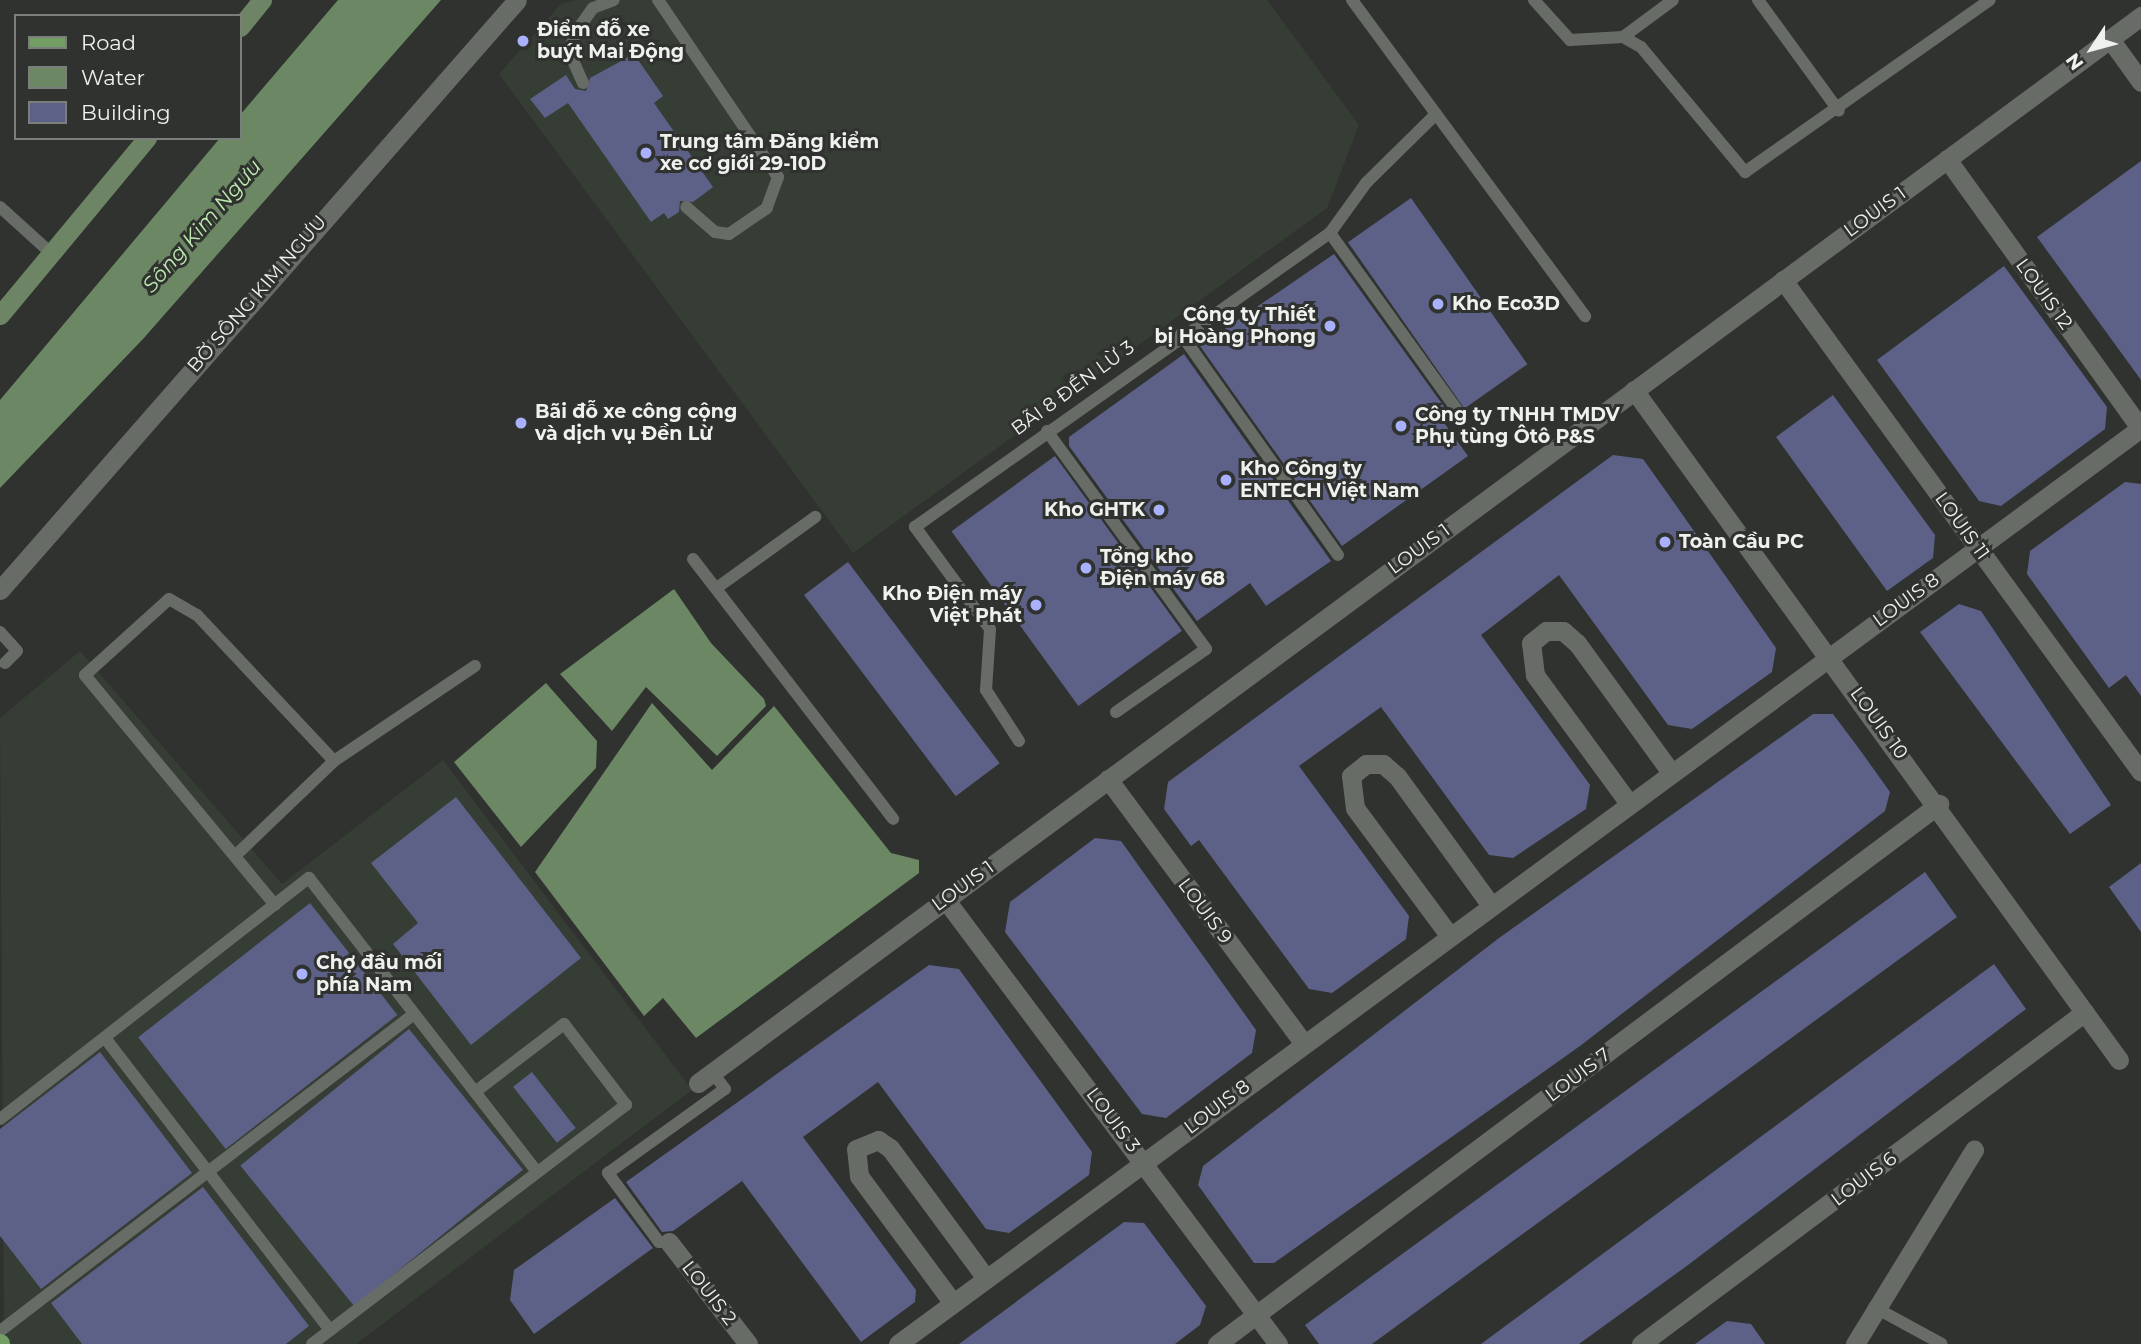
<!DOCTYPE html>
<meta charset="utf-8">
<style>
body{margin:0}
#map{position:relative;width:2141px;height:1344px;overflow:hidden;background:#2f322e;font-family:Montserrat,sans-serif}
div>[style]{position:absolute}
.built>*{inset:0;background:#363d34}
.water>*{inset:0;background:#6c8764}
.building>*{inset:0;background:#5d6187;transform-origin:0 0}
.service>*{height:12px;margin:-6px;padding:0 6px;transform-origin:6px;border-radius:6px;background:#686c66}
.minor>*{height:19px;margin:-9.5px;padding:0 9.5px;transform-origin:9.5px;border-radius:9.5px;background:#686c66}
.tertiary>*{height:19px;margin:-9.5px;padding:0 9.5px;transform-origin:9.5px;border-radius:9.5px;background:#686c66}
.secondary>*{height:19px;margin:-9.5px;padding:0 9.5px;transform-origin:9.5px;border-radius:9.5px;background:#6d8565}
.primary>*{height:19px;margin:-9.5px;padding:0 9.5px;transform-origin:9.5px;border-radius:9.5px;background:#729d64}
.dots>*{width:19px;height:19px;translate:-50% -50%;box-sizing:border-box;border:4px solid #2f322e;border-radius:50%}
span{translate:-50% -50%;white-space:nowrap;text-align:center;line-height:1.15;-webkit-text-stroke:6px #2f322e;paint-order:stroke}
.poi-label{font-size:19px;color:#eff1ee;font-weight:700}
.left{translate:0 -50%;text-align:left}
.right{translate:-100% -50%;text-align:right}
.street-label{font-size:19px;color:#eff1ee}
.water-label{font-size:21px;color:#bceaaf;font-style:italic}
.legend{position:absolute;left:14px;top:14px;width:228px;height:126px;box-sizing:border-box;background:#2f322e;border:2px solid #7c7e7b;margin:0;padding:9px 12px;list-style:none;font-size:21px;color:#eff1ee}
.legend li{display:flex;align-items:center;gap:14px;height:35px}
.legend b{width:35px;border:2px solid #7c7e7b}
.north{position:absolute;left:2057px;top:14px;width:70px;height:70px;-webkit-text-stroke:5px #2f322e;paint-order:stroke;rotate:234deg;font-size:19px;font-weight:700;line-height:28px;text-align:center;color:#eff1ee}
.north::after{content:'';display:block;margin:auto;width:24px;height:32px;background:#eff1ee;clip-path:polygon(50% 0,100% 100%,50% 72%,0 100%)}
</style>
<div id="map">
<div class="built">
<i style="clip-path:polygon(577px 0,1267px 0,1359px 125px,1327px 208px,853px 553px,499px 74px,562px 3px)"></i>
<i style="clip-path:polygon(80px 651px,282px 884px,443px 760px,692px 1090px,356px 1344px,4px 1344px,0 718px)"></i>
</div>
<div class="water">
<i style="clip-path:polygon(338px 0,441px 0,143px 339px,0 488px,0 400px,220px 138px,240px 138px,240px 115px)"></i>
<i style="clip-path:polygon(674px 589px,711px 643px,764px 699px,766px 706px,717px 756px,646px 687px,612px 731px,560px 674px)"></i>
<i style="clip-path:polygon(546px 683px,597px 741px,596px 768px,521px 847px,454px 762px)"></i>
<i style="clip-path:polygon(652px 703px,712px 770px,774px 706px,891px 853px,919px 860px,919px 873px,696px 1038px,663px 998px,644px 1016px,535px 872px)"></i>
</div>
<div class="building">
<i style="clip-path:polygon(634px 54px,663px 96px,654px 103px,713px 187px,693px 202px,680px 201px,679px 212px,668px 219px,664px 213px,651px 222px,568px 103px,545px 118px,530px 99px,566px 75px,575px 89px,586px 91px,590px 78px)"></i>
<i style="clip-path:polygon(2141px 161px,2141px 380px,2037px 237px)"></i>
<i style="left:1411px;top:198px;width:203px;height:77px;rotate:55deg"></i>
<i style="clip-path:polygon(1334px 254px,1453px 419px,1445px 424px,1468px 456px,1342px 546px,1200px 346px)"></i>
<i style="clip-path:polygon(2004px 266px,2107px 407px,2105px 429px,2001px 506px,1979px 501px,1877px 360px)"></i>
<i style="clip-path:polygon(1184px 354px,1331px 561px,1266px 606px,1250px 583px,1197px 621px,1069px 446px,1069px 437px)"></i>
<i style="clip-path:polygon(1833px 395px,1935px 535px,1933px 558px,1887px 591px,1776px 437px)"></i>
<i style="clip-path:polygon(1613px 455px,1643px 459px,1668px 494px,1776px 648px,1772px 672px,1692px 729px,1668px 725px,1559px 575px,1481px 635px,1590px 785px,1586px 809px,1513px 858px,1489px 855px,1381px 707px,1299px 766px,1409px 916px,1406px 939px,1332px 993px,1309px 989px,1199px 840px,1191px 846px,1164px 809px,1168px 782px)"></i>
<i style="left:1055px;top:456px;width:216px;height:128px;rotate:54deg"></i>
<i style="clip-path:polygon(2125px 482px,2141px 484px,2141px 696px,2126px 675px,2109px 688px,2027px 574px,2030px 551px)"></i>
<i style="left:848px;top:562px;width:252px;height:55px;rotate:53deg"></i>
<i style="clip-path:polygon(1959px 604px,1981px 611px,2111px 805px,2070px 834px,1920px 632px)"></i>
<i style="clip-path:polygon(1813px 714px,1833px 714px,1860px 750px,1890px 792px,1885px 811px,1580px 1046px,1274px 1263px,1254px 1263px,1198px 1185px,1203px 1166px,1499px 938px)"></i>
<i style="clip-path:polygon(456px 797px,581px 958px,471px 1045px,393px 944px,418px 923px,371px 863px)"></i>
<i style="clip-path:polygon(1095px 838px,1121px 841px,1256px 1030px,1252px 1053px,1166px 1118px,1142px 1114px,1005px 932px,1010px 902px)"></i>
<i style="clip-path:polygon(2141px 863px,2141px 932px,2109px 887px)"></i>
<i style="clip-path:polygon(1925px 872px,1957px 917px,1372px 1344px,1319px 1344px,1305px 1325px)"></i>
<i style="left:310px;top:903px;width:142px;height:218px;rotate:52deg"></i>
<i style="clip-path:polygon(1994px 964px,2026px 1009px,1688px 1265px,1579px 1344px,1481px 1344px)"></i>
<i style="clip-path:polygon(929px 965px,959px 969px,1092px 1152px,1089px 1175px,1009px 1233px,986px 1229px,878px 1082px,803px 1137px,916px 1290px,915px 1302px,861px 1342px,742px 1181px,673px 1231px,662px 1232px,626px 1182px)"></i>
<i style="left:409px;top:1029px;width:181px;height:217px;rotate:51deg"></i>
<i style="clip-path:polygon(100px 1052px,192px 1173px,41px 1289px,0 1236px,0 1129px)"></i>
<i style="left:532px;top:1072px;width:71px;height:24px;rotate:52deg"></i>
<i style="clip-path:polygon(203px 1187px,309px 1326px,286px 1344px,82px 1344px,51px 1303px)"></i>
<i style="clip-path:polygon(615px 1198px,653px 1248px,534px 1334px,510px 1300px,514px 1270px)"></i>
<i style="clip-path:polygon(1124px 1222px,1144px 1223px,1206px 1306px,1200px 1325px,1175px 1344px,959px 1344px)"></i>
<i style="clip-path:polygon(1727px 1321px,1751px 1324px,1765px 1344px,1695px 1344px)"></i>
</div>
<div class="service">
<i style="left:658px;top:0;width:214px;rotate:55.9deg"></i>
<i style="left:778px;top:177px;width:33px;rotate:110deg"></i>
<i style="left:767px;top:208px;width:46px;rotate:145.6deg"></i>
<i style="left:729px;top:234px;width:14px;rotate:-172deg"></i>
<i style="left:715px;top:232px;width:38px;rotate:-139deg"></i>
<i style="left:1352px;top:0;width:393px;rotate:53.6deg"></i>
<i style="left:1534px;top:0;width:54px;rotate:48deg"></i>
<i style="left:1570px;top:40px;width:53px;rotate:-3.2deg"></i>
<i style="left:1623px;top:37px;width:21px;rotate:29deg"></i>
<i style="left:1641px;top:47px;width:163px;rotate:50.2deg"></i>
<i style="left:1745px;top:172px;width:299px;rotate:-35.1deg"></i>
<i style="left:1758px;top:0;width:137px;rotate:53.9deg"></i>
<i style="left:1623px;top:37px;width:62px;rotate:-36.5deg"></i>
<i style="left:583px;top:83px;width:34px;rotate:-114deg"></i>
<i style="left:569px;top:52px;width:21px;rotate:-71deg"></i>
<i style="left:576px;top:32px;width:29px;rotate:-55deg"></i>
<i style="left:593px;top:8px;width:22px;rotate:-21deg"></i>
<i style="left:0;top:207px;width:70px;rotate:42.1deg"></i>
<i style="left:1330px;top:233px;width:228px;rotate:54.3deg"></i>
<i style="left:1181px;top:334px;width:271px;rotate:54.6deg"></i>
<i style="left:1047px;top:431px;width:270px;rotate:53.9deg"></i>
<i style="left:1206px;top:649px;width:110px;rotate:145deg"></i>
<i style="left:693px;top:559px;width:328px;rotate:52.4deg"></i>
<i style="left:718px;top:587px;width:120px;rotate:-35.8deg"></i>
<i style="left:0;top:632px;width:25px;rotate:48deg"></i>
<i style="left:17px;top:651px;width:17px;rotate:135deg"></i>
<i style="left:1019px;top:741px;width:61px;rotate:-122.9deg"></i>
<i style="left:986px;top:690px;width:61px;rotate:-86.2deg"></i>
<i style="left:990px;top:629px;width:127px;rotate:-126.3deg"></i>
<i style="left:915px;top:527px;width:509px;rotate:-35.32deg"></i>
<i style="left:1330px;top:233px;width:62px;rotate:-54.2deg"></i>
<i style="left:1366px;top:183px;width:98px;rotate:-44.6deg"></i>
<i style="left:235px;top:856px;width:137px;rotate:-43.8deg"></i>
<i style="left:275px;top:905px;width:298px;rotate:-129.6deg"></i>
<i style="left:85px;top:675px;width:113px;rotate:-42.1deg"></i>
<i style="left:169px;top:599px;width:32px;rotate:30deg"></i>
<i style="left:197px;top:615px;width:200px;rotate:46.8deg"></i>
<i style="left:334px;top:761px;width:170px;rotate:-34deg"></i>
<i style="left:105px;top:1038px;width:369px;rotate:52.4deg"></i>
<i style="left:0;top:1119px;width:392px;rotate:-38deg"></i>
<i style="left:309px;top:878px;width:372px;rotate:52.2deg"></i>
<i style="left:669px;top:1242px;width:10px;rotate:180deg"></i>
<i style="left:659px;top:1242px;width:86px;rotate:-126.5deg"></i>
<i style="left:608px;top:1173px;width:144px;rotate:-35.7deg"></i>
<i style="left:725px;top:1089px;width:21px;rotate:-127deg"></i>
<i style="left:1874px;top:1307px;width:77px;rotate:28.6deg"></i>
<i style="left:0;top:1331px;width:521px;rotate:-37.44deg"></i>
<i style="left:312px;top:1344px;width:395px;rotate:-37.3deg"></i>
<i style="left:626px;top:1105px;width:102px;rotate:-127.4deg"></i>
<i style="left:564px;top:1024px;width:112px;rotate:142.6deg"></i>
</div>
<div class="minor">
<i style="left:2110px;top:39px;width:53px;rotate:54.2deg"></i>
<i style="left:1947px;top:159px;width:332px;rotate:54.3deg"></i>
<i style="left:1783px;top:280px;width:608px;rotate:53.96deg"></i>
<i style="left:1634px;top:390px;width:827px;rotate:54.1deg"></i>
<i style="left:1108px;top:779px;width:328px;rotate:53.5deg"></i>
<i style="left:1628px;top:802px;width:157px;rotate:-126.2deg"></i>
<i style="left:1535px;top:675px;width:32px;rotate:-97deg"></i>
<i style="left:1531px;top:643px;width:19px;rotate:-39deg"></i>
<i style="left:1546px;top:631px;width:17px"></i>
<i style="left:1563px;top:631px;width:18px;rotate:41deg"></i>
<i style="left:1577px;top:643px;width:158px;rotate:54deg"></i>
<i style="left:945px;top:899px;width:556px;rotate:53.19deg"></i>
<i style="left:1449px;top:935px;width:158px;rotate:-126.5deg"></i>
<i style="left:1355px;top:808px;width:32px;rotate:-97deg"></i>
<i style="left:1351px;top:776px;width:19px;rotate:-39deg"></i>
<i style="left:1366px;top:764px;width:17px"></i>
<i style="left:1383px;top:764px;width:18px;rotate:41deg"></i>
<i style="left:1397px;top:776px;width:158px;rotate:54deg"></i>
<i style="left:698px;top:1083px;width:1795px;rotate:-36.48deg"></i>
<i style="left:669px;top:1242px;width:129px;rotate:52.2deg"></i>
<i style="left:953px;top:1303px;width:158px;rotate:-126.5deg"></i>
<i style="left:859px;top:1176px;width:27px;rotate:-96deg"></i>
<i style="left:856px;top:1149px;width:24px;rotate:-22deg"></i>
<i style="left:878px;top:1140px;width:14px;rotate:34deg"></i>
<i style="left:890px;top:1148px;width:162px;rotate:53.6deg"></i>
<i style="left:898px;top:1344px;width:1544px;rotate:-36.39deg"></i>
<i style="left:1217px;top:1344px;width:902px;rotate:-36.79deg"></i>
<i style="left:1641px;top:1344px;width:554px;rotate:-36.79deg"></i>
<i style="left:1855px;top:1344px;width:228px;rotate:-58.5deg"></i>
</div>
<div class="tertiary">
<i style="left:0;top:590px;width:784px;rotate:-48.77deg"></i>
</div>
<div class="secondary">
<i style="left:240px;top:27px;width:35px;rotate:-51deg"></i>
<i style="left:0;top:315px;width:230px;rotate:-50.3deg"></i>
</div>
<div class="primary">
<i style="left:0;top:1343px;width:1px;rotate:90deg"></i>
</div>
<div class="dots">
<i style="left:523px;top:41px;background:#a9b0fc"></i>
<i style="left:646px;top:153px;background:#a9b0fc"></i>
<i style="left:1438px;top:304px;background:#a9b0fc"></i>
<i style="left:1330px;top:326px;background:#a9b0fc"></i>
<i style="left:521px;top:423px;background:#a9b0fc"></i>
<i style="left:1401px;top:426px;background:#a9b0fc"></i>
<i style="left:1226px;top:480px;background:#a9b0fc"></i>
<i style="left:1159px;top:510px;background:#a9b0fc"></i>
<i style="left:1665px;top:542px;background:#a9b0fc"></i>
<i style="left:1086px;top:568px;background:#a9b0fc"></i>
<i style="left:1036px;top:605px;background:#a9b0fc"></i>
<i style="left:302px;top:974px;background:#a9b0fc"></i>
</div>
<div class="poi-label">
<span class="left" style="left:537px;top:41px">Điểm đỗ xe<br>buýt Mai Động</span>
<span class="left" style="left:660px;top:153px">Trung tâm Đăng kiểm<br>xe cơ giới 29-10D</span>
<span class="left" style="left:1452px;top:304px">Kho Eco3D</span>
<span class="right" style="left:1316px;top:326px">Công ty Thiết<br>bị Hoàng Phong</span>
<span class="left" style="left:535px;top:423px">Bãi đỗ xe công cộng<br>và dịch vụ Đền Lừ</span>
<span class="left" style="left:1415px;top:426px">Công ty TNHH TMDV<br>Phụ tùng Ôtô P&amp;S</span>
<span class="left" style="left:1240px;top:480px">Kho Công ty<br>ENTECH Việt Nam</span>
<span class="right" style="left:1145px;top:510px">Kho GHTK</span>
<span class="left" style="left:1679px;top:542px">Toàn Cầu PC</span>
<span class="left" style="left:1100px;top:568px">Tổng kho<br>Điện máy 68</span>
<span class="right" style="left:1022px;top:605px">Kho Điện máy<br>Việt Phát</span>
<span class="left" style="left:316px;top:974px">Chợ đầu mối<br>phía Nam</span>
</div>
<div class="street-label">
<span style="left:1875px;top:212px;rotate:-36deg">LOUIS 1</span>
<span style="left:257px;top:294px;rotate:-49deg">BỜ SÔNG KIM NGƯU</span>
<span style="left:2044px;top:294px;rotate:54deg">LOUIS 12</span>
<span style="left:1073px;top:388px;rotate:-36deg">BÃI 8 ĐỀN LỪ 3</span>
<span style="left:1962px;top:526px;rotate:54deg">LOUIS 11</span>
<span style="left:1419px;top:549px;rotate:-36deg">LOUIS 1</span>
<span style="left:1906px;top:600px;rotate:-36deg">LOUIS 8</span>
<span style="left:1879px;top:723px;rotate:54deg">LOUIS 10</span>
<span style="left:963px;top:886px;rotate:-36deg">LOUIS 1</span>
<span style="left:1205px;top:911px;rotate:53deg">LOUIS 9</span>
<span style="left:1578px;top:1075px;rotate:-37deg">LOUIS 7</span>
<span style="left:1217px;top:1107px;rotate:-37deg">LOUIS 8</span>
<span style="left:1113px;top:1120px;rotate:53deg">LOUIS 3</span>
<span style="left:1864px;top:1179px;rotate:-37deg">LOUIS 6</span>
<span style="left:709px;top:1293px;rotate:52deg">LOUIS 2</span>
</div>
<div class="water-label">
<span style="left:202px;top:226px;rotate:-49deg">Sông Kim Ngưu</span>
</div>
<ul class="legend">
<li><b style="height:9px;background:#729d64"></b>Road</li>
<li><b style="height:19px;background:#6c8764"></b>Water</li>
<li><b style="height:19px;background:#5d6187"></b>Building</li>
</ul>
<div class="north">N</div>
</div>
